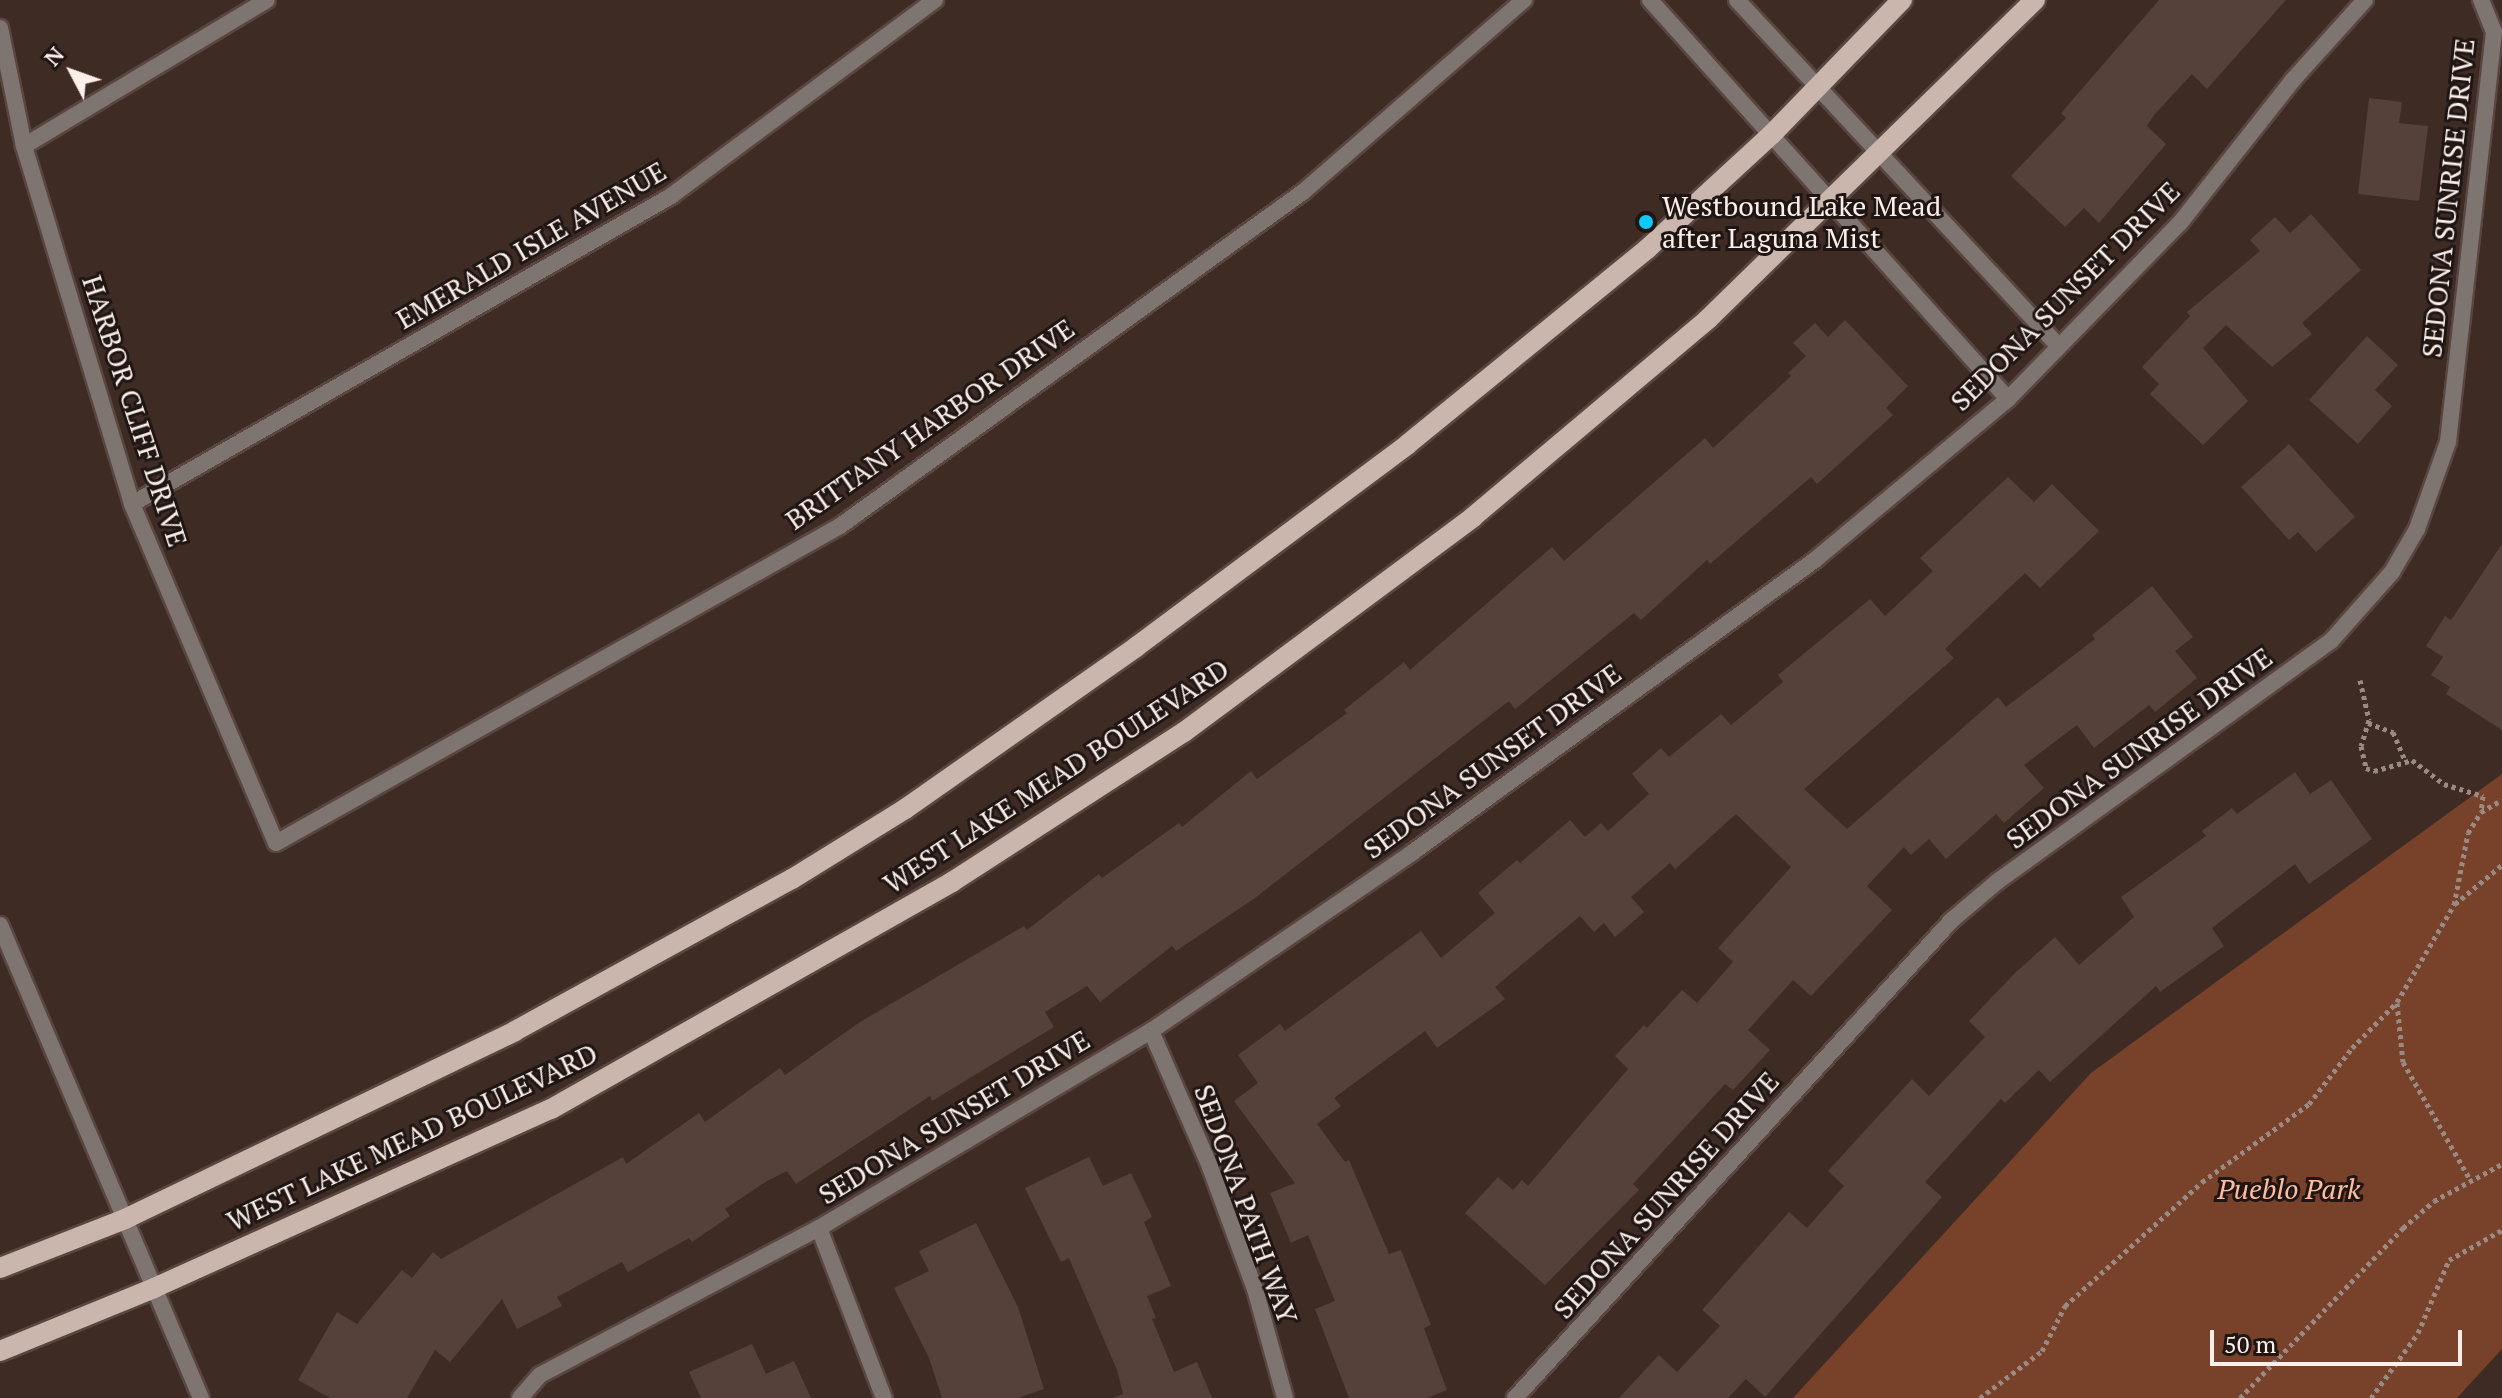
<!DOCTYPE html>
<style>
body{margin:0}
#map{position:relative;width:2502px;height:1398px;overflow:hidden;background:#3e2b24;font-family:"PT Serif",serif}
div>[style]{position:absolute}
.green>*{inset:0;background:#77412a}
.building>*{inset:0;background:#554139}
.path>*{height:5px;margin-top:-2.5px;transform-origin:0;background:repeating-linear-gradient(90deg,#9a8a83 0 4px,transparent 0 8px)}
.roads{filter:drop-shadow(2px 0 #594640) drop-shadow(-2px 0 #594640) drop-shadow(0 2px #594640) drop-shadow(0 -2px #594640)}
.minor>*{height:16px;margin:-8px;padding:0 8px;transform-origin:8px;border-radius:8px;background:#7e7470}
.tertiary>*{height:16px;margin:-8px;padding:0 8px;transform-origin:8px;border-radius:8px;background:#7e7470}
.primary>*{height:20px;margin:-10px;padding:0 10px;transform-origin:10px;border-radius:10px;background:#cbb6ae}
.dots>*{width:22px;height:22px;translate:-50% -50%;box-sizing:border-box;border:4px solid #1f1613;border-radius:50%}
span{translate:-50% -50%;white-space:nowrap;text-align:center;line-height:1.15;-webkit-text-stroke:6px #1f1613;paint-order:stroke}
.street-label{font-size:28px;color:#fcefea}
.poi-label{font-size:28px;color:#fcefea}
.left{translate:0 -50%;text-align:left}
.park-label{font-size:28px;color:#febba0;font-style:italic}
.north{position:absolute;left:32px;top:32px;width:80px;height:80px;-webkit-text-stroke:6px #1f1613;paint-order:stroke;rotate:311deg;font-size:22px;font-weight:700;line-height:32px;text-align:center;color:#fcefea}
.north::after{content:'';display:block;margin:auto;width:28px;height:36px;background:#fcefea;clip-path:polygon(50% 0,100% 100%,50% 72%,0 100%)}
.scale{position:absolute;left:2210px;top:1330px;width:252px;height:36px;box-sizing:border-box;border:4px solid #fcefea;border-top:0;padding-left:10px;font-size:24px;line-height:28px;white-space:nowrap;color:#fcefea;-webkit-text-stroke:6px #1f1613;paint-order:stroke}
</style>
<div id="map">
<div class="green">
<i style="clip-path:polygon(2502px 774px,2502px 1349px,2457px 1398px,1793px 1398px,2091px 1073px)"></i>
</div>
<div class="building">
<i style="clip-path:polygon(2159px 0,2286px 0,2207px 89px,2192px 74px,2154px 115px,2147px 126px,2166px 144px,2099px 223px,2084px 208px,2065px 227px,2011px 176px,2066px 118px,2061px 113px)"></i>
<i style="clip-path:polygon(2369px 98px,2402px 102px,2399px 123px,2428px 126px,2419px 201px,2358px 194px)"></i>
<i style="clip-path:polygon(2311px 214px,2361px 270px,2302px 323px,2312px 334px,2272px 367px,2226px 325px,2203px 348px,2248px 401px,2203px 445px,2150px 394px,2159px 384px,2142px 367px,2190px 316px,2187px 312px,2260px 251px,2250px 240px,2275px 217px,2290px 233px)"></i>
<i style="clip-path:polygon(1845px 320px,1908px 386px,1886px 408px,1893px 415px,1817px 484px,1811px 477px,1710px 564px,1707px 560px,1641px 620px,1634px 613px,1515px 709px,1509px 701px,1255px 898px,1176px 951px,1172px 946px,1100px 1002px,1087px 986px,1045px 1012px,1054px 1027px,932px 1101px,930px 1096px,796px 1184px,787px 1171px,767px 1181px,725px 1209px,730px 1216px,692px 1242px,689px 1238px,628px 1272px,622px 1262px,557px 1297px,562px 1306px,517px 1329px,502px 1299px,450px 1362px,435px 1350px,407px 1398px,330px 1398px,298px 1380px,337px 1312px,357px 1324px,402px 1270px,412px 1278px,433px 1252px,441px 1259px,623px 1157px,626px 1164px,699px 1113px,705px 1122px,780px 1068px,785px 1075px,860px 1022px,1024px 926px,1027px 930px,1099px 874px,1102px 878px,1179px 823px,1182px 827px,1251px 771px,1257px 779px,1347px 713px,1344px 710px,1404px 662px,1410px 670px,1552px 547px,1564px 561px,1705px 438px,1713px 448px,1791px 376px,1788px 373px,1806px 356px,1793px 343px,1815px 323px,1828px 337px)"></i>
<i style="clip-path:polygon(2367px 336px,2398px 365px,2375px 390px,2392px 406px,2358px 444px,2309px 400px)"></i>
<i style="clip-path:polygon(2289px 444px,2355px 517px,2316px 552px,2298px 532px,2289px 540px,2241px 487px)"></i>
<i style="clip-path:polygon(2008px 477px,2034px 502px,2052px 484px,2099px 531px,2040px 588px,2025px 573px,1945px 649px,1954px 658px,1804px 789px,1847px 829px,1998px 697px,2006px 707px,2095px 639px,2092px 635px,2152px 586px,2193px 637px,2175px 651px,2197px 678px,2155px 712px,2149px 705px,2094px 748px,2077px 725px,2024px 765px,2044px 788px,2004px 823px,1996px 814px,1946px 859px,1929px 839px,1911px 855px,1904px 847px,1867px 886px,1892px 910px,1811px 996px,1793px 980px,1748px 1030px,1770px 1050px,1733px 1090px,1725px 1084px,1633px 1184px,1639px 1190px,1545px 1285px,1465px 1213px,1498px 1177px,1513px 1190px,1522px 1180px,1528px 1186px,1628px 1069px,1615px 1056px,1644px 1025px,1647px 1028px,1682px 990px,1697px 1003px,1733px 962px,1718px 948px,1791px 867px,1736px 814px,1675px 869px,1670px 863px,1631px 897px,1644px 912px,1615px 937px,1604px 923px,1594px 932px,1580px 916px,1495px 987px,1505px 999px,1437px 1048px,1425px 1031px,1334px 1098px,1341px 1106px,1317px 1124px,1345px 1162px,1349px 1160px,1389px 1254px,1401px 1250px,1431px 1325px,1424px 1328px,1447px 1390px,1427px 1398px,1349px 1398px,1315px 1309px,1335px 1301px,1308px 1235px,1291px 1243px,1270px 1193px,1295px 1183px,1234px 1101px,1258px 1083px,1238px 1055px,1280px 1024px,1285px 1031px,1421px 931px,1441px 958px,1495px 913px,1478px 893px,1517px 860px,1520px 863px,1570px 820px,1585px 837px,1601px 823px,1608px 831px,1649px 794px,1632px 774px,1661px 748px,1669px 757px,1721px 714px,1731px 725px,1783px 682px,1778px 675px,1870px 599px,1885px 616px,1933px 571px,1920px 558px)"></i>
<i style="clip-path:polygon(2502px 544px,2502px 730px,2446px 694px,2450px 687px,2431px 675px,2443px 657px,2426px 646px,2445px 616px,2451px 620px)"></i>
<i style="clip-path:polygon(2295px 772px,2310px 794px,2331px 780px,2372px 839px,2309px 884px,2295px 864px,2212px 928px,2224px 946px,2160px 992px,2156px 986px,2050px 1082px,2039px 1070px,2005px 1103px,2001px 1099px,1925px 1182px,1942px 1197px,1765px 1397px,1746px 1379px,1728px 1398px,1619px 1398px,1659px 1355px,1677px 1372px,1720px 1326px,1702px 1310px,1789px 1212px,1807px 1228px,1844px 1186px,1828px 1171px,1912px 1079px,1929px 1096px,1985px 1037px,1969px 1021px,2015px 973px,2055px 937px,2079px 965px,2134px 917px,2121px 897px,2206px 836px,2202px 831px,2232px 808px,2237px 814px)"></i>
<i style="clip-path:polygon(1089px 1157px,1103px 1186px,1131px 1173px,1152px 1217px,1144px 1222px,1171px 1286px,1147px 1296px,1156px 1318px,1152px 1319px,1174px 1372px,1197px 1362px,1212px 1398px,1113px 1398px,1123px 1394px,1117px 1370px,1069px 1258px,1061px 1262px,1025px 1188px)"></i>
<i style="clip-path:polygon(976px 1223px,1018px 1307px,1044px 1389px,1018px 1398px,942px 1398px,929px 1358px,894px 1288px,929px 1271px,919px 1251px)"></i>
<i style="clip-path:polygon(752px 1344px,766px 1374px,794px 1361px,811px 1398px,701px 1398px,689px 1372px)"></i>
</div>
<div class="path">
<i style="left:2360px;top:680px;width:41px;rotate:77.3deg"></i>
<i style="left:2369px;top:720px;width:27px;rotate:107deg"></i>
<i style="left:2361px;top:746px;width:23px;rotate:77deg"></i>
<i style="left:2366px;top:768px;width:9px;rotate:21deg"></i>
<i style="left:2374px;top:771px;width:40px;rotate:-16deg"></i>
<i style="left:2412px;top:760px;width:40px;rotate:37deg"></i>
<i style="left:2444px;top:784px;width:41px;rotate:17.1deg"></i>
<i style="left:2483px;top:796px;width:16px;rotate:97deg"></i>
<i style="left:2481px;top:812px;width:24px;rotate:-30deg"></i>
<i style="left:2368px;top:723px;width:27px;rotate:20deg"></i>
<i style="left:2393px;top:732px;width:30px;rotate:67deg"></i>
<i style="left:2455px;top:904px;width:61px;rotate:-39.7deg"></i>
<i style="left:2397px;top:1003px;width:59px;rotate:84.2deg"></i>
<i style="left:2403px;top:1062px;width:137px;rotate:60.3deg"></i>
<i style="left:1980px;top:1398px;width:78px;rotate:-37.2deg"></i>
<i style="left:2042px;top:1351px;width:51px;rotate:-62.9deg"></i>
<i style="left:2065px;top:1306px;width:185px;rotate:-42.1deg"></i>
<i style="left:2202px;top:1182px;width:132px;rotate:-36.1deg"></i>
<i style="left:2309px;top:1104px;width:71px;rotate:-52.5deg"></i>
<i style="left:2352px;top:1048px;width:64px;rotate:-45.6deg"></i>
<i style="left:2397px;top:1002px;width:113px;rotate:-59.6deg"></i>
<i style="left:2454px;top:905px;width:73px;rotate:-79deg"></i>
<i style="left:2468px;top:833px;width:25px;rotate:-58deg"></i>
<i style="left:2240px;top:1398px;width:236px;rotate:-46.2deg"></i>
<i style="left:2403px;top:1228px;width:41px;rotate:-41.1deg"></i>
<i style="left:2434px;top:1201px;width:77px;rotate:-28.6deg"></i>
<i style="left:2371px;top:1398px;width:80px;rotate:-54.1deg"></i>
<i style="left:2418px;top:1333px;width:79px;rotate:-67deg"></i>
<i style="left:2449px;top:1260px;width:61px;rotate:-29.5deg"></i>
</div>
<div class="roads">
<div class="minor">
<i style="left:1650px;top:0;width:536px;rotate:48.1deg"></i>
<i style="left:1737px;top:0;width:473px;rotate:47.1deg"></i>
<i style="left:0;top:28px;width:120px;rotate:78.5deg"></i>
<i style="left:24px;top:146px;width:374px;rotate:73.2deg"></i>
<i style="left:132px;top:504px;width:368px;rotate:67deg"></i>
<i style="left:276px;top:843px;width:647px;rotate:-29.34deg"></i>
<i style="left:840px;top:526px;width:571px;rotate:-35.81deg"></i>
<i style="left:1303px;top:192px;width:293px;rotate:-41deg"></i>
<i style="left:24px;top:146px;width:283px;rotate:-31deg"></i>
<i style="left:132px;top:504px;width:621px;rotate:-29.74deg"></i>
<i style="left:671px;top:196px;width:329px;rotate:-36.6deg"></i>
<i style="left:1151px;top:1031px;width:148px;rotate:66.5deg"></i>
<i style="left:1210px;top:1167px;width:130px;rotate:69.8deg"></i>
<i style="left:1255px;top:1289px;width:113px;rotate:74.6deg"></i>
<i style="left:819px;top:1228px;width:182px;rotate:69.1deg"></i>
<i style="left:520px;top:1398px;width:30px;rotate:-49deg"></i>
<i style="left:540px;top:1375px;width:315px;rotate:-27.8deg"></i>
<i style="left:819px;top:1228px;width:386px;rotate:-30.7deg"></i>
<i style="left:1151px;top:1031px;width:317px;rotate:-34.3deg"></i>
<i style="left:1413px;top:852px;width:498px;rotate:-36deg"></i>
<i style="left:1816px;top:559px;width:250px;rotate:-39.8deg"></i>
<i style="left:2008px;top:399px;width:246px;rotate:-45.7deg"></i>
<i style="left:2180px;top:223px;width:181px;rotate:-51.7deg"></i>
<i style="left:2292px;top:81px;width:109px;rotate:-48deg"></i>
<i style="left:1515px;top:1398px;width:648px;rotate:-47.57deg"></i>
<i style="left:1952px;top:920px;width:60px;rotate:-40.3deg"></i>
<i style="left:1998px;top:881px;width:410px;rotate:-35.8deg"></i>
<i style="left:2331px;top:641px;width:92px;rotate:-48.5deg"></i>
<i style="left:2392px;top:572px;width:50px;rotate:-59.8deg"></i>
<i style="left:2417px;top:529px;width:92px;rotate:-70.4deg"></i>
<i style="left:2448px;top:442px;width:413px;rotate:-83.6deg"></i>
<i style="left:2494px;top:32px;width:35px;rotate:-112deg"></i>
</div>
<div class="tertiary">
<i style="left:0;top:925px;width:514px;rotate:66.98deg"></i>
</div>
<div class="primary">
<i style="left:0;top:1268px;width:134px;rotate:-21.4deg"></i>
<i style="left:125px;top:1219px;width:433px;rotate:-25.7deg"></i>
<i style="left:515px;top:1031px;width:316px;rotate:-28.8deg"></i>
<i style="left:792px;top:879px;width:133px;rotate:-31.8deg"></i>
<i style="left:905px;top:809px;width:282px;rotate:-35deg"></i>
<i style="left:1136px;top:647px;width:339px;rotate:-36.7deg"></i>
<i style="left:1408px;top:444px;width:308px;rotate:-39.2deg"></i>
<i style="left:1647px;top:249px;width:170px;rotate:-42.6deg"></i>
<i style="left:1772px;top:134px;width:187px;rotate:-45.9deg"></i>
<i style="left:0;top:1351px;width:166px;rotate:-22.2deg"></i>
<i style="left:154px;top:1288px;width:435px;rotate:-24.3deg"></i>
<i style="left:551px;top:1109px;width:461px;rotate:-29.5deg"></i>
<i style="left:952px;top:882px;width:276px;rotate:-32.9deg"></i>
<i style="left:1184px;top:732px;width:360px;rotate:-36.6deg"></i>
<i style="left:1473px;top:517px;width:307px;rotate:-40.1deg"></i>
<i style="left:1708px;top:319px;width:457px;rotate:-44.3deg"></i>
</div>
</div>
<div class="dots">
<i style="left:1646px;top:222px;background:#0ccafa"></i>
</div>
<div class="street-label">
<span style="left:2448px;top:198px;rotate:-84deg">SEDONA SUNRISE DRIVE</span>
<span style="left:531px;top:245px;rotate:-30deg">EMERALD ISLE AVENUE</span>
<span style="left:2065px;top:296px;rotate:-45deg">SEDONA SUNSET DRIVE</span>
<span style="left:135px;top:411px;rotate:72deg">HARBOR CLIFF DRIVE</span>
<span style="left:930px;top:424px;rotate:-35deg">BRITTANY HARBOR DRIVE</span>
<span style="left:2139px;top:748px;rotate:-36deg">SEDONA SUNRISE DRIVE</span>
<span style="left:1492px;top:761px;rotate:-36deg">SEDONA SUNSET DRIVE</span>
<span style="left:1056px;top:776px;rotate:-33deg">WEST LAKE MEAD BOULEVARD</span>
<span style="left:954px;top:1117px;rotate:-31deg">SEDONA SUNSET DRIVE</span>
<span style="left:412px;top:1137px;rotate:-25deg">WEST LAKE MEAD BOULEVARD</span>
<span style="left:1666px;top:1195px;rotate:-48deg">SEDONA SUNRISE DRIVE</span>
<span style="left:1246px;top:1204px;rotate:70deg">SEDONA PATH WAY</span>
</div>
<div class="poi-label">
<span class="left" style="left:1662px;top:222px">Westbound Lake Mead<br>after Laguna Mist</span>
</div>
<div class="park-label">
<span style="left:2289px;top:1189px">Pueblo Park</span>
</div>
<div class="north">N</div>
<div class="scale">50 m</div>
</div>
